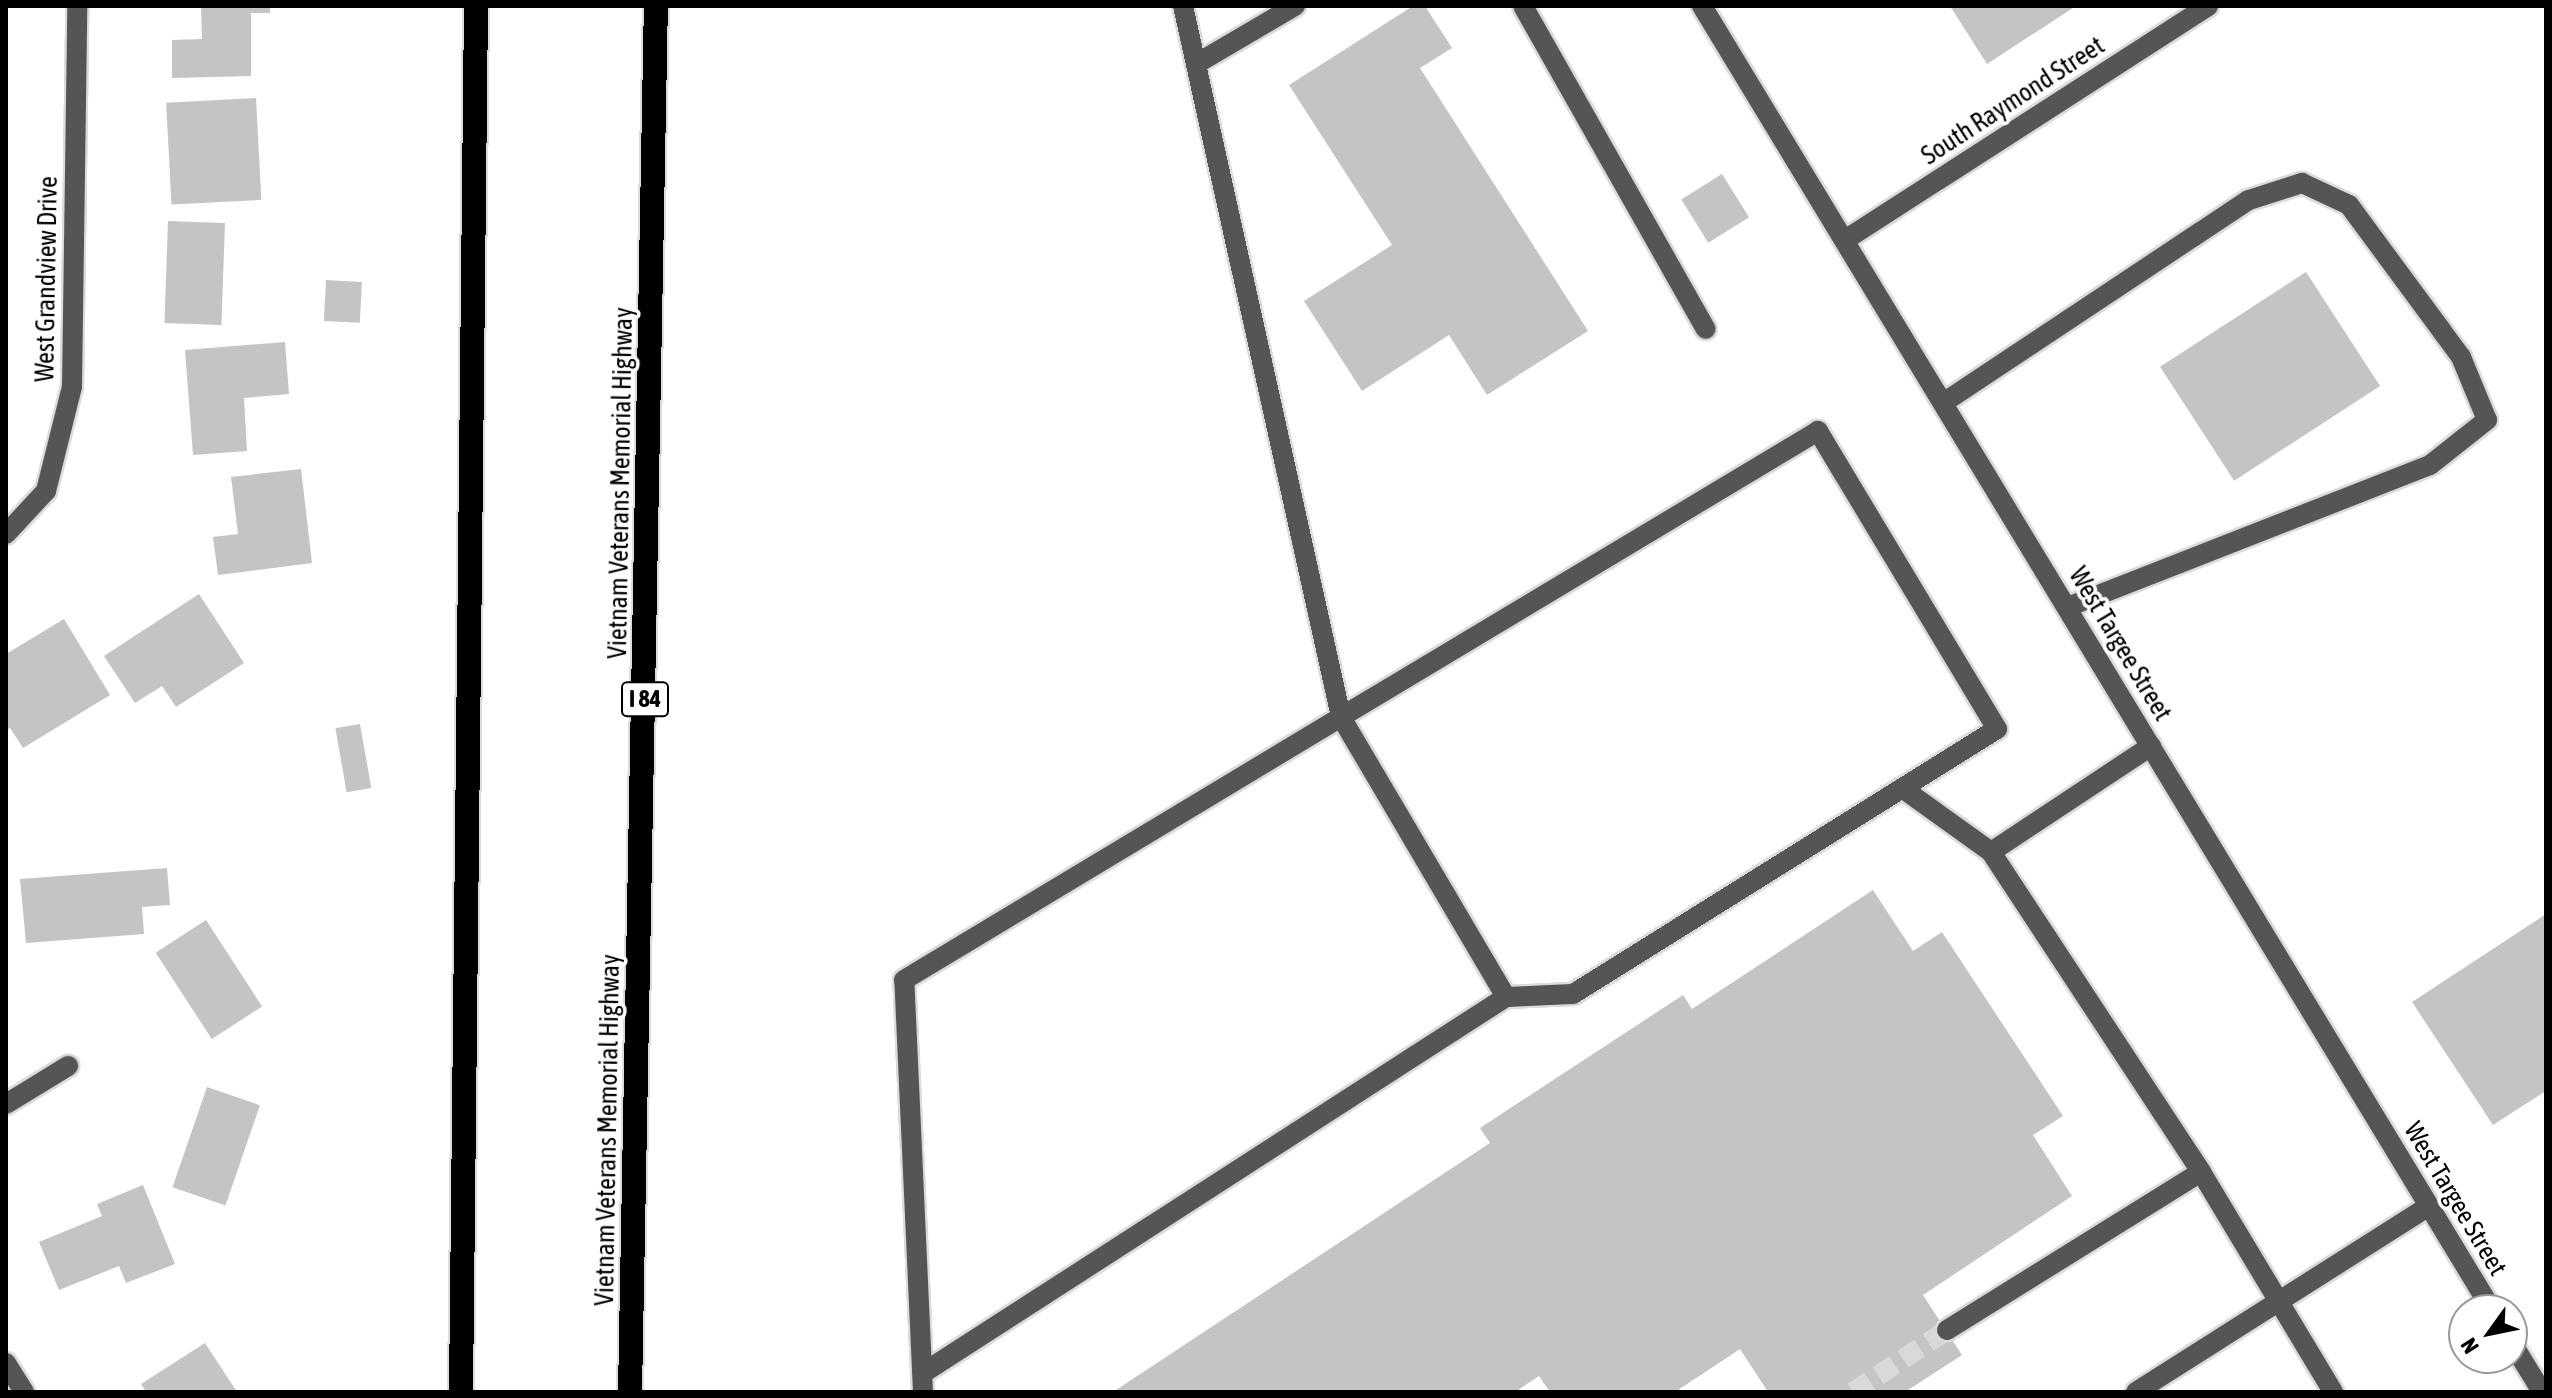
<!DOCTYPE html>
<style>
body{margin:0}
#map{position:relative;width:2552px;height:1398px;overflow:hidden;background:#fff;font-family:"Asap Condensed",sans-serif}
div>[style]{position:absolute}
.building>*{inset:0;background:#c4c4c4;transform-origin:0 0}
.minor-tunnel>*{height:20px;margin-top:-10px;transform-origin:0;background:repeating-linear-gradient(90deg,#d9d9d9 0 20px,transparent 0 30px)}
.roads{filter:drop-shadow(2px 0 #dbdbdb) drop-shadow(-2px 0 #dbdbdb) drop-shadow(0 2px #dbdbdb) drop-shadow(0 -2px #dbdbdb)}
.minor>*{height:20px;margin:-10px;padding:0 10px;transform-origin:10px;border-radius:10px;background:#555}
.highway>*{height:24px;margin:-12px;padding:0 12px;transform-origin:12px;border-radius:12px;background:#000}
span{translate:-50% -50%;white-space:nowrap;text-align:center;line-height:1.15;-webkit-text-stroke:7px #fff;paint-order:stroke}
.shield-label span{padding:2px 6px;background:#fff;border:2px solid;border-radius:6px;-webkit-text-stroke-width:0}
.shield-label{font-size:24px;color:#000;font-weight:700}
.street-label{font-size:26px;color:#000}
.frame{position:absolute;inset:0;border:8px solid #000;pointer-events:none}
.north{position:absolute;left:2448px;top:1294px;width:80px;height:80px;box-sizing:border-box;background:#fff;border:2px solid #999;border-radius:50%;rotate:237deg;font-size:22px;font-weight:700;line-height:32px;text-align:center;color:#000}
.north::after{content:'';display:block;margin:auto;width:28px;height:36px;background:#000;clip-path:polygon(50% 0,100% 100%,50% 72%,0 100%)}
</style>
<div id="map">
<div class="building">
<i style="clip-path:polygon(201px 6px,270px 6px,270px 13px,251px 13px,251px 76px,172px 78px,172px 40px,202px 39px)"></i>
<i style="clip-path:polygon(1413px 6px,1425px 6px,1452px 48px,1420px 68px,1588px 331px,1487px 395px,1449px 335px,1362px 391px,1304px 301px,1392px 245px,1289px 85px)"></i>
<i style="clip-path:polygon(1950px 6px,2076px 6px,1987px 64px)"></i>
<i style="left:256px;top:98px;width:102px;height:90px;rotate:87deg"></i>
<i style="left:1722px;top:174px;width:51px;height:48px;rotate:58deg"></i>
<i style="left:168px;top:221px;width:57px;height:102px;rotate:2deg"></i>
<i style="left:2306px;top:272px;width:136px;height:174px;rotate:57deg"></i>
<i style="left:326px;top:280px;width:36px;height:41px;rotate:3deg"></i>
<i style="clip-path:polygon(285px 342px,289px 394px,244px 398px,247px 451px,193px 455px,185px 350px)"></i>
<i style="clip-path:polygon(301px 469px,312px 563px,218px 575px,213px 537px,238px 534px,231px 477px)"></i>
<i style="clip-path:polygon(199px 594px,244px 663px,176px 707px,162px 686px,135px 703px,104px 656px)"></i>
<i style="clip-path:polygon(64px 619px,110px 695px,23px 748px,10px 728px,6px 730px,6px 654px)"></i>
<i style="left:360px;top:724px;width:65px;height:25px;rotate:80deg"></i>
<i style="clip-path:polygon(167px 868px,170px 905px,142px 907px,144px 934px,26px 943px,20px 879px)"></i>
<i style="clip-path:polygon(1873px 890px,1913px 951px,1942px 932px,2063px 1116px,2033px 1135px,2072px 1196px,1923px 1295px,1962px 1355px,1905px 1392px,1768px 1392px,1740px 1349px,1675px 1392px,1550px 1392px,1539px 1376px,1515px 1392px,1113px 1392px,1490px 1143px,1480px 1128px,1683px 995px,1692px 1009px)"></i>
<i style="clip-path:polygon(2546px 914px,2546px 1091px,2493px 1125px,2412px 1002px)"></i>
<i style="left:206px;top:920px;width:103px;height:60px;rotate:57deg"></i>
<i style="left:207px;top:1087px;width:56px;height:106px;rotate:19deg"></i>
<i style="clip-path:polygon(143px 1185px,175px 1264px,126px 1283px,119px 1266px,59px 1290px,39px 1242px,102px 1216px,97px 1204px)"></i>
<i style="clip-path:polygon(205px 1343px,237px 1392px,146px 1392px,141px 1384px)"></i>
</div>
<div class="minor-tunnel">
<i style="left:1853px;top:1392px;width:113px;rotate:-33.4deg"></i>
</div>
<div class="roads">
<div class="minor">
<i style="left:1523px;top:6px;width:371px;rotate:60.5deg"></i>
<i style="left:1702px;top:6px;width:1525px;rotate:58.79deg"></i>
<i style="left:1196px;top:64px;width:115px;rotate:-30.4deg"></i>
<i style="left:1845px;top:240px;width:432px;rotate:-32.8deg"></i>
<i style="left:1943px;top:403px;width:367px;rotate:-33.6deg"></i>
<i style="left:2249px;top:200px;width:56px;rotate:-17.8deg"></i>
<i style="left:2302px;top:183px;width:52px;rotate:25.1deg"></i>
<i style="left:2349px;top:205px;width:189px;rotate:53.6deg"></i>
<i style="left:2461px;top:357px;width:68px;rotate:67.6deg"></i>
<i style="left:2487px;top:420px;width:73px;rotate:141.7deg"></i>
<i style="left:2430px;top:465px;width:390px;rotate:158.6deg"></i>
<i style="left:6px;top:534px;width:59px;rotate:-47.1deg"></i>
<i style="left:46px;top:491px;width:107px;rotate:-76deg"></i>
<i style="left:72px;top:387px;width:381px;rotate:-89.2deg"></i>
<i style="left:1902px;top:788px;width:110px;rotate:35.7deg"></i>
<i style="left:1991px;top:852px;width:192px;rotate:-33.5deg"></i>
<i style="left:1991px;top:852px;width:383px;rotate:56.7deg"></i>
<i style="left:2201px;top:1172px;width:257px;rotate:59deg"></i>
<i style="left:6px;top:1104px;width:73px;rotate:-31.5deg"></i>
<i style="left:1947px;top:1330px;width:299px;rotate:-31.9deg"></i>
<i style="left:2512px;top:1343px;width:57px;rotate:58.5deg"></i>
<i style="left:6px;top:1363px;width:34px;rotate:58deg"></i>
<i style="left:923px;top:1373px;width:694px;rotate:-32.82deg"></i>
<i style="left:1506px;top:997px;width:67px;rotate:-2.6deg"></i>
<i style="left:1573px;top:994px;width:500px;rotate:-32.01deg"></i>
<i style="left:1997px;top:729px;width:348px;rotate:-121deg"></i>
<i style="left:1818px;top:431px;width:556px;rotate:149.05deg"></i>
<i style="left:1341px;top:717px;width:728px;rotate:-102.53deg"></i>
<i style="left:923px;top:1392px;width:412px;rotate:-92.6deg"></i>
<i style="left:904px;top:980px;width:510px;rotate:-31.04deg"></i>
<i style="left:1341px;top:717px;width:325px;rotate:59.5deg"></i>
<i style="left:2136px;top:1392px;width:347px;rotate:-32.4deg"></i>
</div>
<div class="highway">
<i style="left:461px;top:1392px;width:1386px;rotate:-89.38deg"></i>
<i style="left:630px;top:1392px;width:1386px;rotate:-88.93deg"></i>
</div>
</div>
<div class="shield-label">
<span style="left:645px;top:699px">I 84</span>
</div>
<div class="street-label">
<span style="left:2013px;top:101px;rotate:-33deg">South Raymond Street</span>
<span style="left:47px;top:279px;rotate:-89deg">West Grandview Drive</span>
<span style="left:621px;top:483px;rotate:-89deg">Vietnam Veterans Memorial Highway</span>
<span style="left:2120px;top:644px;rotate:59deg">West Targee Street</span>
<span style="left:608px;top:1130px;rotate:-89deg">Vietnam Veterans Memorial Highway</span>
<span style="left:2455px;top:1199px;rotate:59deg">West Targee Street</span>
</div>
<div class="frame"></div>
<div class="north">N</div>
</div>
